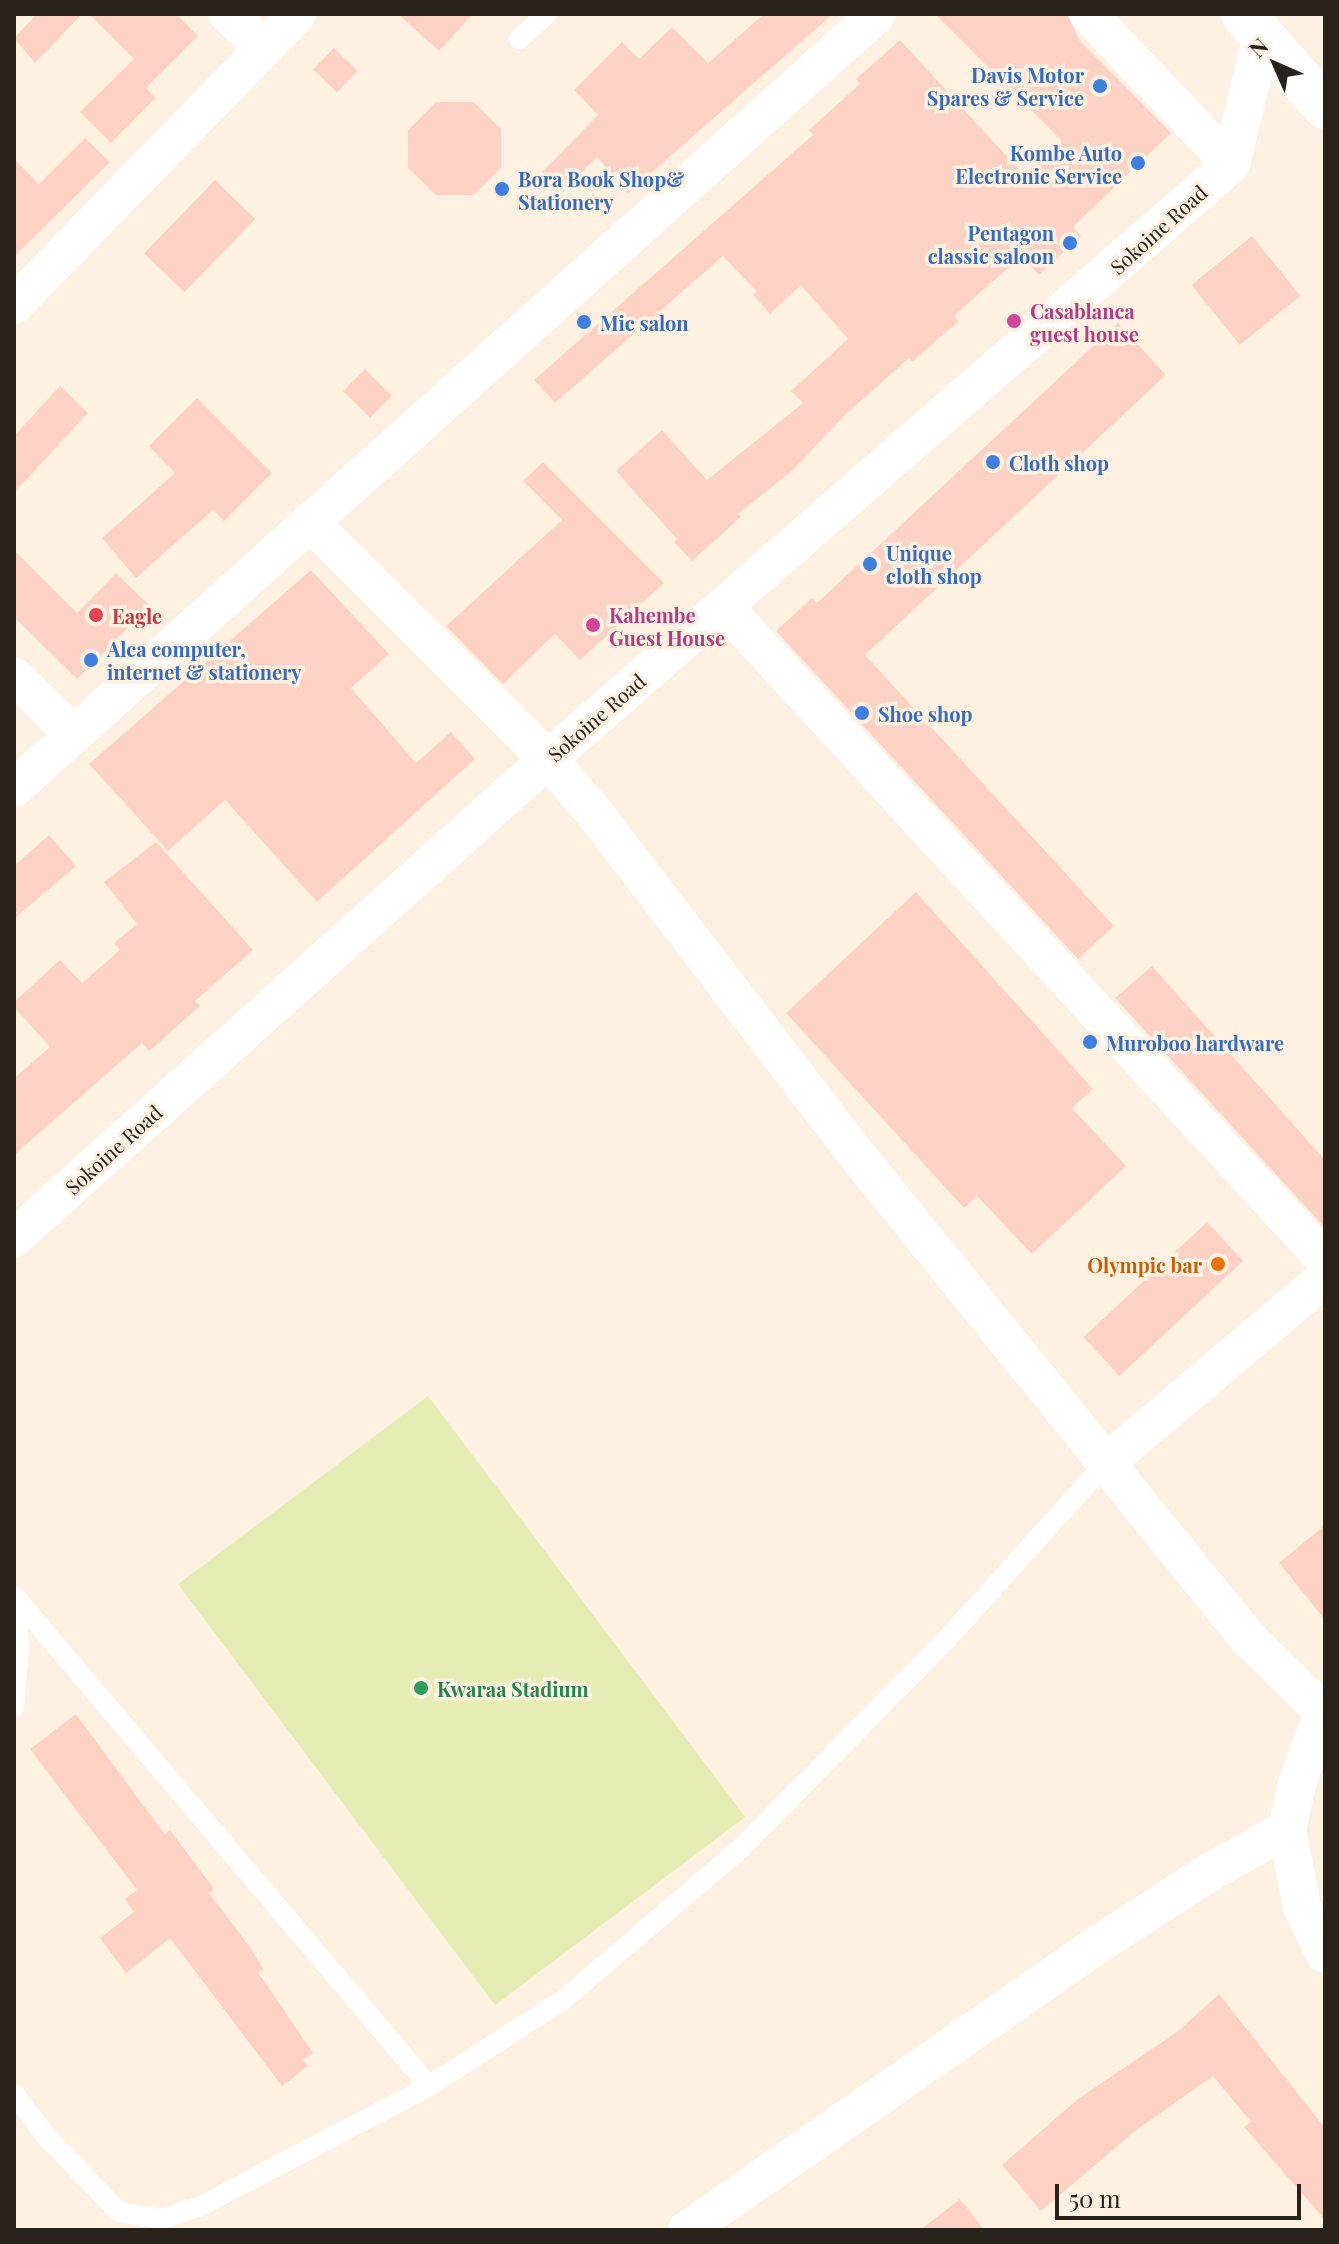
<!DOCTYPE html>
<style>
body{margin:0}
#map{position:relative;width:1339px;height:2244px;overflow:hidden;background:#fef1e1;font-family:"Playfair Display",serif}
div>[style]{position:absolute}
.green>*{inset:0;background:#e5ecb4;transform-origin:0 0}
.building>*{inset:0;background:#fed1c5;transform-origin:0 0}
.service>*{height:20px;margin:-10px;padding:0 10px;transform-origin:10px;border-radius:10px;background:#fff}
.minor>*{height:38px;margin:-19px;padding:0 19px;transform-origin:19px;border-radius:19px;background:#fff}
.trunk>*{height:44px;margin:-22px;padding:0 22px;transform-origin:22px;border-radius:22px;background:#fff}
.dots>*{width:22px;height:22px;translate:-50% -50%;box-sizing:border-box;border:4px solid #fef1e1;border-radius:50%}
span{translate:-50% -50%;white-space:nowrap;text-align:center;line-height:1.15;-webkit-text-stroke:7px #fef1e1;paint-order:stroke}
.shop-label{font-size:20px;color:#366cbe;font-weight:700}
.right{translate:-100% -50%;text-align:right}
.left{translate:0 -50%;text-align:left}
.street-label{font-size:20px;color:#28221b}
.hotel-label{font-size:20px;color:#b23c85;font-weight:700}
.health-label{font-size:20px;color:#be3a42;font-weight:700}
.food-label{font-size:20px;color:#c56008;font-weight:700}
.leisure-label{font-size:20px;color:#27864d;font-weight:700}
.frame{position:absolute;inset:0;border:16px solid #28221b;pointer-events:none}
.north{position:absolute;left:1235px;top:24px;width:80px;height:80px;-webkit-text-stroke:6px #fef1e1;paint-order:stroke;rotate:315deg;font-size:22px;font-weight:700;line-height:32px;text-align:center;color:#28221b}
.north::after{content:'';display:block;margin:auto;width:28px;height:36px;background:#28221b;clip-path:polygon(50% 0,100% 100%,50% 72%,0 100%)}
.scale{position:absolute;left:1055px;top:2184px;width:246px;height:36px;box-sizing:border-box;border:4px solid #28221b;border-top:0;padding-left:10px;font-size:24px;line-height:28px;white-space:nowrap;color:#28221b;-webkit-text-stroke:6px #fef1e1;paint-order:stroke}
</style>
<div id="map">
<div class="green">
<i style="left:428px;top:1396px;width:527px;height:313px;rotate:53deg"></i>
</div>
<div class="building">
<i style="clip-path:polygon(37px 14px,82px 14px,35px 63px,14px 38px)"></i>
<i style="clip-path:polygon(89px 14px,176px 14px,198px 36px,146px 88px,156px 98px,111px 143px,80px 112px,134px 59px)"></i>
<i style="clip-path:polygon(398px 14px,473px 14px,439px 51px)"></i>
<i style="clip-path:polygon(764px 14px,833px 14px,628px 193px,597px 157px,562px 192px,542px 172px,598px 115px,574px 90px,622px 42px,639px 59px,672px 27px,708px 63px)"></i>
<i style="clip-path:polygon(935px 14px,1067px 14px,1079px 40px,1171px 133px,1073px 227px,1081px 236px,1039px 275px,1022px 257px,993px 281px,954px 316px,959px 321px,912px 362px,909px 358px,845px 415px,793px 470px,738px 514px,741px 517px,692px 561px,674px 542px,677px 539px,616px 471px,662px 430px,707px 480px,803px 403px,791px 391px,848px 339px,801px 285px,770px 314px,753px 295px,757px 292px,723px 256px,555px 403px,534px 380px,813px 135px,809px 130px,860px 84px,856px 79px,900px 40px,1024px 175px,1061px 140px)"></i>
<i style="left:334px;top:48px;width:33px;height:30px;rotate:44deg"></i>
<i style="clip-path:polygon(436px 102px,474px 102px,501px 129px,501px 168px,474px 195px,436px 195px,408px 168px,408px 130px)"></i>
<i style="clip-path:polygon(85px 138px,110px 162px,14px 257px,14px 159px,39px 184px)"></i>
<i style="left:215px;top:180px;width:56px;height:102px;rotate:44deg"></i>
<i style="left:1252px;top:236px;width:77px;height:78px;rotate:51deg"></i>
<i style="clip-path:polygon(1118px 323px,1166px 375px,865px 655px,1114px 926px,1078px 959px,776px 631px,812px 598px,817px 603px)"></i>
<i style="left:365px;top:369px;width:38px;height:31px;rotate:45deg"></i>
<i style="clip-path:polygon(60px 386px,88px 413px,14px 493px,14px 436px)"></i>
<i style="clip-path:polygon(197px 398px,272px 473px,224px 521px,213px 510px,136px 578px,102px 538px,175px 473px,149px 446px)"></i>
<i style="clip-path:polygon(543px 462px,664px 583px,580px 660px,555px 634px,503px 684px,446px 626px,562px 520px,523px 481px)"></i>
<i style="clip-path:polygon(14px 550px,77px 613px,116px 573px,150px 606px,77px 679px,14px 617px)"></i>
<i style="clip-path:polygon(311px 570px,389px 654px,351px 688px,416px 763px,451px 732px,475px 759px,317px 902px,225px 800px,168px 851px,89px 764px)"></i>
<i style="clip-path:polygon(49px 835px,76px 866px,14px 919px,14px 866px)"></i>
<i style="clip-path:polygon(156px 842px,253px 950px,195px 1001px,200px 1006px,149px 1051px,142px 1043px,14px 1155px,14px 1078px,50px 1047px,14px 1007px,14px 1002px,60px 960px,82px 983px,120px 950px,114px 943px,137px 924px,104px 882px)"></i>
<i style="clip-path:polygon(916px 892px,1093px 1089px,1072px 1108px,1126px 1166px,1032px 1254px,977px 1196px,964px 1208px,786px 1013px)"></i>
<i style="clip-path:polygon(1152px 966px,1325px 1160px,1325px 1228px,1115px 998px)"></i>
<i style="left:1207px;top:1222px;width:53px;height:169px;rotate:47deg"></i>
<i style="clip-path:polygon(1325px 1525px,1325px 1620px,1279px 1563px)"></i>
<i style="clip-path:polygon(76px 1714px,142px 1804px,165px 1834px,170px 1830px,214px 1889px,209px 1893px,252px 1950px,263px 1969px,258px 1972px,313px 2053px,303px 2060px,308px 2066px,282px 2086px,170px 1938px,126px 1973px,100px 1938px,134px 1912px,125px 1899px,137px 1890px,30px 1749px)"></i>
<i style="clip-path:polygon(1219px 1994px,1325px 2128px,1325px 2220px,1244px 2127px,1251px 2122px,1213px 2076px,1135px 2131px,1041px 2211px,1002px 2165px,1078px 2099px,1177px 2032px)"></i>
<i style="clip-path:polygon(960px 2199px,984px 2230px,920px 2230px)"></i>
</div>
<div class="service">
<i style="left:519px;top:39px;width:38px;rotate:-42deg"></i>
<i style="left:15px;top:1597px;width:641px;rotate:49.75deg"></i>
<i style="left:14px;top:1707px;width:59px;rotate:-85.2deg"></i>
<i style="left:19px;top:1648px;width:52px;rotate:-94.4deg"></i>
<i style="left:14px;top:2094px;width:54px;rotate:52.5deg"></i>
<i style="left:47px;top:2137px;width:104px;rotate:46.2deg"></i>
<i style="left:119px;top:2212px;width:43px;rotate:9.5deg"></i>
<i style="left:161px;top:2219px;width:40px;rotate:-18deg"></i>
<i style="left:199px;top:2207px;width:260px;rotate:-27.7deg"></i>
<i style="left:429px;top:2086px;width:159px;rotate:-32.7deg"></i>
<i style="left:563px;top:2000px;width:234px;rotate:-40.5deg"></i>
<i style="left:741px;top:1848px;width:292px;rotate:-45.4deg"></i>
<i style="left:946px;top:1640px;width:239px;rotate:-47.9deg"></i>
</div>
<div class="minor">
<i style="left:228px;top:14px;width:49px;rotate:42.5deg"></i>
<i style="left:1088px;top:14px;width:207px;rotate:46.4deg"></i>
<i style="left:14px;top:305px;width:406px;rotate:-45.8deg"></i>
<i style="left:310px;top:522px;width:336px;rotate:44.9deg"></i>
<i style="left:548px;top:759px;width:67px;rotate:49.2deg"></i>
<i style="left:592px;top:810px;width:427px;rotate:52.5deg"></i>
<i style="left:852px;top:1149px;width:404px;rotate:51deg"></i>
<i style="left:1106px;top:1463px;width:223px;rotate:51deg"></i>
<i style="left:1246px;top:1636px;width:111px;rotate:44.6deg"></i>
<i style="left:724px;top:607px;width:887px;rotate:47.37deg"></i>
<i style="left:14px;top:676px;width:83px;rotate:44.5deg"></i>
<i style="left:14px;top:788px;width:1159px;rotate:-41.89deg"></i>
<i style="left:14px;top:1238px;width:717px;rotate:-41.89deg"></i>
<i style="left:548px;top:759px;width:906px;rotate:-41.06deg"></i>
<i style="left:1231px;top:164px;width:132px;rotate:-76.4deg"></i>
<i style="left:1106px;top:1463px;width:287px;rotate:-40.2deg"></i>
<i style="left:1323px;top:1712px;width:77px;rotate:109.9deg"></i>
<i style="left:1297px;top:1784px;width:46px;rotate:102.5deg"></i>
<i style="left:1287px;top:1829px;width:79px;rotate:79.1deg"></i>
<i style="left:1302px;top:1907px;width:52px;rotate:63.9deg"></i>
<i style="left:687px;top:2230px;width:503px;rotate:-34.8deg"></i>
<i style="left:1100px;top:1943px;width:131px;rotate:-32.8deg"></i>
<i style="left:1210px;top:1872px;width:88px;rotate:-29.2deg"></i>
</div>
<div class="trunk">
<i style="left:1243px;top:14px;width:124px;rotate:48.6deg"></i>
</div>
<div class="dots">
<i style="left:1100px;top:86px;background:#3f7fe0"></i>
<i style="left:1138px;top:163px;background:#3f7fe0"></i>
<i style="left:502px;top:189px;background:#3f7fe0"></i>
<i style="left:1070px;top:243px;background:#3f7fe0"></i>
<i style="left:1014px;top:321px;background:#d1479c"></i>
<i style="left:584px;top:322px;background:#3f7fe0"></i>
<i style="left:993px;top:462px;background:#3f7fe0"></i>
<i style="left:870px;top:564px;background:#3f7fe0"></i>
<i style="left:96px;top:615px;background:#e0444e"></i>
<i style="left:593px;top:625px;background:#d1479c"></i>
<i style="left:91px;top:660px;background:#3f7fe0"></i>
<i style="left:862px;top:713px;background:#3f7fe0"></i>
<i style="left:1090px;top:1042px;background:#3f7fe0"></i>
<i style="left:1218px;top:1264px;background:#e8710a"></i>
<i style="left:421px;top:1688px;background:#2e9e5b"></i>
</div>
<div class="shop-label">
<span class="right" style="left:1084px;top:86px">Davis Motor<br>Spares &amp; Service</span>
<span class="right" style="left:1122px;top:164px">Kombe Auto<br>Electronic Service</span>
<span class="left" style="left:518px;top:190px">Bora Book Shop&amp;<br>Stationery</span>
<span class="right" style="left:1054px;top:244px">Pentagon<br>classic saloon</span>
<span class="left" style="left:600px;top:322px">Mic salon</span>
<span class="left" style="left:1009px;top:462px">Cloth shop</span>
<span class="left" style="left:886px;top:564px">Unique<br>cloth shop</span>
<span class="left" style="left:107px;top:660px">Alca computer,<br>internet &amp; stationery</span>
<span class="left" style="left:878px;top:713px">Shoe shop</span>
<span class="left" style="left:1106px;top:1042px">Muroboo hardware</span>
</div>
<div class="street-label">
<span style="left:1158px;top:229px;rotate:-42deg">Sokoine Road</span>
<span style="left:596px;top:717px;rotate:-41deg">Sokoine Road</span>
<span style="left:113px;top:1149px;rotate:-42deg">Sokoine Road</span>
</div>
<div class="hotel-label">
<span class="left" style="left:1030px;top:322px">Casablanca<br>guest house</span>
<span class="left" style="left:609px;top:626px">Kahembe<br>Guest House</span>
</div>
<div class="health-label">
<span class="left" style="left:112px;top:615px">Eagle</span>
</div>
<div class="food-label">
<span class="right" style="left:1202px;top:1264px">Olympic bar</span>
</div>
<div class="leisure-label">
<span class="left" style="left:437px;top:1688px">Kwaraa Stadium</span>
</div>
<div class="frame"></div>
<div class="north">N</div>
<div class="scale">50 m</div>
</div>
